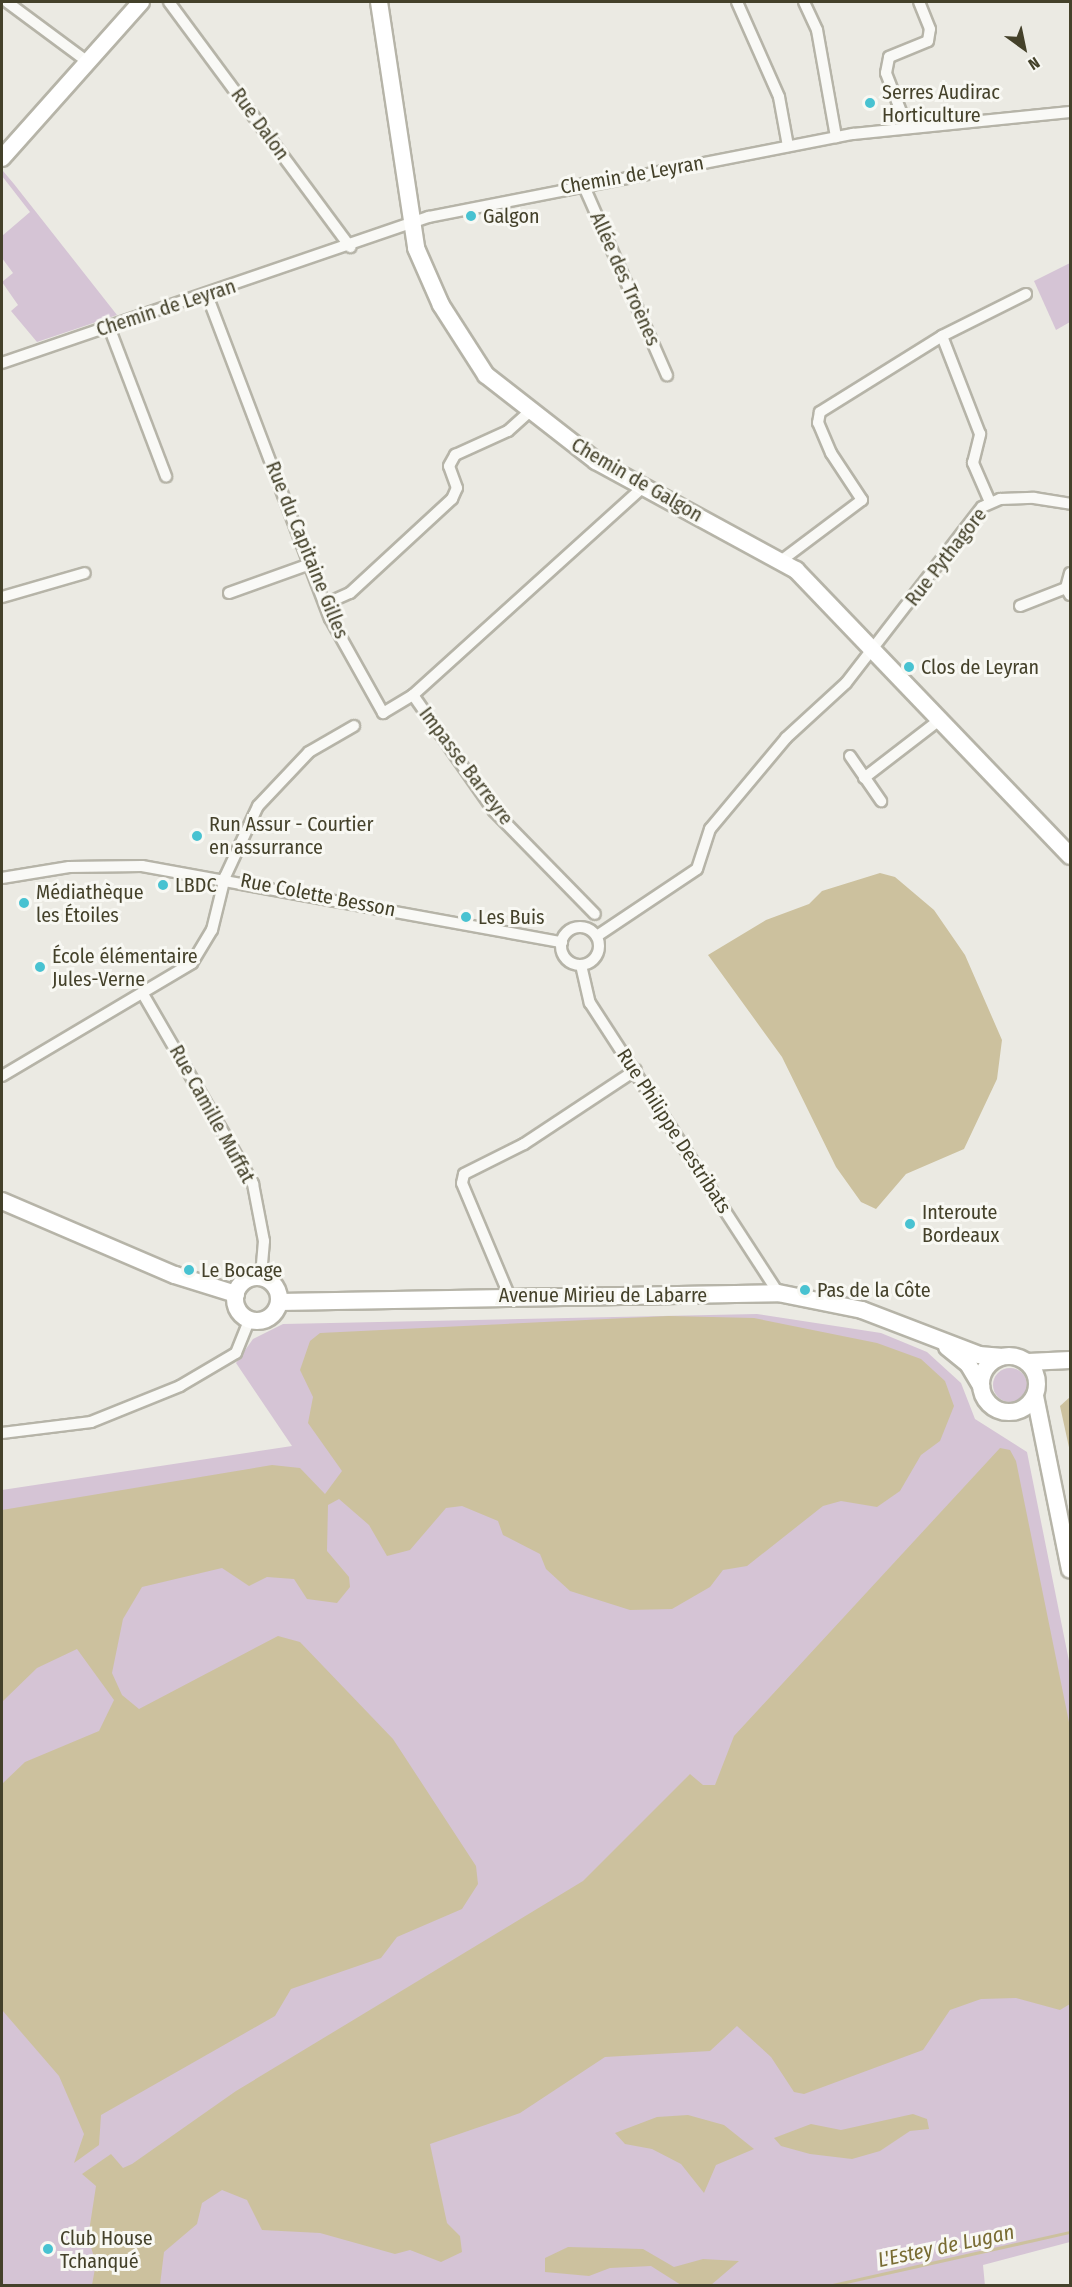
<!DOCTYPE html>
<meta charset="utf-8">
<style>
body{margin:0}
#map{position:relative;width:1072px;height:2287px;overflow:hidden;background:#ebeae3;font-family:"Fira Sans Condensed",sans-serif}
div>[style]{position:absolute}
.green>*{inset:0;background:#d5c4d5}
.round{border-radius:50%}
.water>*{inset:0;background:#ccc19e}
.stream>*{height:3px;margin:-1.5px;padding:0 1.5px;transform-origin:1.5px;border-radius:1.5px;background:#ccc19e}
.roads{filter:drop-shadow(2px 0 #b6b4a8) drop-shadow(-2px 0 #b6b4a8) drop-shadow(0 2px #b6b4a8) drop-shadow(0 -2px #b6b4a8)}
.street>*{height:10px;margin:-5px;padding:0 5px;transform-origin:5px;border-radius:5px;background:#f9f9f6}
.street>.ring{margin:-5px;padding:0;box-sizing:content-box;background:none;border:10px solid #f9f9f6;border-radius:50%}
.secondary>*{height:16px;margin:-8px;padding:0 8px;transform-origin:8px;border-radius:8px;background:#fff}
.secondary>.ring{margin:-8px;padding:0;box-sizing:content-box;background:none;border:16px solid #fff;border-radius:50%}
.dots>*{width:16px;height:16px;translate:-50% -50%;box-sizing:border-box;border:3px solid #f8f8f3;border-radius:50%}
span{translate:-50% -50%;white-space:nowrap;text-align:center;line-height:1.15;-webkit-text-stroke:6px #f8f8f3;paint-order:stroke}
.poi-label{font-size:20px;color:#44412a}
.left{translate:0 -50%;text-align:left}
.street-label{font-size:20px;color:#44412a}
.water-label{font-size:21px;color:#796c33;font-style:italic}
.frame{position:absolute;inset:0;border:3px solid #44412a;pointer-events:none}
.north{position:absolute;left:994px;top:18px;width:60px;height:60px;-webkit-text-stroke:4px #f8f8f3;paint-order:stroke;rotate:147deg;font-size:16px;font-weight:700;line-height:24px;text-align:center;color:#44412a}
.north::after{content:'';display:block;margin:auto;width:21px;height:27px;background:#44412a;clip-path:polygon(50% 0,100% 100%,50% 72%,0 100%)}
</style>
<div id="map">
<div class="green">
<i style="clip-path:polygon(3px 171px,14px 184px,117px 315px,37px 342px,11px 311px,18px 305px,2px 282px,13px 273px,2px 258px,2px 236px,30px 212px,2px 176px)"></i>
<i style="clip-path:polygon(1070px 263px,1070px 322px,1056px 330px,1034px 281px)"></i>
<i style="clip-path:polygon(757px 1314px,881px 1333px,927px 1352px,961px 1383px,975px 1419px,1027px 1452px,1070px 1666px,1070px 2242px,983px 2265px,985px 2286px,2px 2285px,2px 1490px,292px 1446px,236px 1363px,253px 1339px,283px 1324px)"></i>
<i class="round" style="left:993px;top:1368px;width:34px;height:34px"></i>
</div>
<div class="water">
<i style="clip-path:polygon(880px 873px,895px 877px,934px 910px,965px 955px,1002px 1040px,997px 1079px,964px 1149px,906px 1174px,876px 1209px,861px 1202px,836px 1167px,782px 1057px,708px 955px,766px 920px,809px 904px,822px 891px)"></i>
<i style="clip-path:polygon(669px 1316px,754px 1318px,877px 1343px,921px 1359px,945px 1381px,954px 1406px,940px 1441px,921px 1455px,900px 1491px,877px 1507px,841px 1501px,823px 1506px,747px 1566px,723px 1570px,710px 1587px,672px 1609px,630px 1610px,570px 1591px,546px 1569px,540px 1554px,503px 1535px,498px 1521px,462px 1506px,446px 1508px,410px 1550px,387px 1556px,369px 1525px,339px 1499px,328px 1505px,327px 1551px,349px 1577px,350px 1587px,337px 1603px,307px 1599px,294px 1579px,267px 1577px,249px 1586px,222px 1568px,142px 1587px,123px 1619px,112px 1673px,122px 1695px,139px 1709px,278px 1636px,300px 1642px,393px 1739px,476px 1866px,478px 1884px,462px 1909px,397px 1937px,381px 1958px,291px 1989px,275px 2016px,101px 2115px,99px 2145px,74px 2163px,84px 2134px,59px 2076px,2px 2010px,2px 1784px,25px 1762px,99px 1731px,114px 1700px,77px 1649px,37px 1668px,2px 1702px,2px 1510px,272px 1465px,300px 1468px,325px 1494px,342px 1471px,308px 1423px,313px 1397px,300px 1370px,310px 1341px,320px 1333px)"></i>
<i style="clip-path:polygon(1070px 1397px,1070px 1452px,1060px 1406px)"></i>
<i style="clip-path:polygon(1000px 1448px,1010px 1450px,1016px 1461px,1070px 1727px,1070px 2004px,1060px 2010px,1016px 1998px,981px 1999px,950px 2010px,923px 2050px,804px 2094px,794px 2092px,771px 2057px,737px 2026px,710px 2051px,605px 2057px,520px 2113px,430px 2144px,447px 2223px,460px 2236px,462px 2252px,441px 2262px,410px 2250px,395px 2254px,320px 2233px,262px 2230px,247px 2200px,222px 2190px,202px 2203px,197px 2224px,164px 2252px,160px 2285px,92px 2285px,96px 2263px,88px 2238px,96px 2186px,82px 2174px,111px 2154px,123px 2168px,132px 2164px,236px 2091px,583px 1881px,690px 1774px,703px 1785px,715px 1785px,734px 1736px)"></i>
<i style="clip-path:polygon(913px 2114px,927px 2119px,929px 2129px,910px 2131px,880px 2151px,852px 2159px,810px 2154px,781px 2146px,774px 2138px,811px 2124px,841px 2130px)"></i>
<i style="clip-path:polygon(688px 2115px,724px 2125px,754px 2149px,716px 2165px,704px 2193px,681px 2164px,652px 2149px,625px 2144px,615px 2133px,657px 2117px)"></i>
<i style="clip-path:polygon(568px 2247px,643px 2249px,674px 2267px,703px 2259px,739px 2261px,711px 2285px,681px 2285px,651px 2266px,610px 2268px,589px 2276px,545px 2272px,545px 2258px)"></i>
</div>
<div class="stream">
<i style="left:828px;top:2286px;width:248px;rotate:-12.6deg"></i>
</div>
<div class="roads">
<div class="street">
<i style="left:7px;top:2px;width:102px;rotate:36.6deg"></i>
<i style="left:169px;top:2px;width:305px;rotate:53.5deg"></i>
<i style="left:737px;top:2px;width:104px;rotate:66.1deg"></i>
<i style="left:779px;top:97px;width:50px;rotate:79.6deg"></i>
<i style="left:804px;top:2px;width:31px;rotate:65deg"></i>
<i style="left:817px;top:30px;width:109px;rotate:79.9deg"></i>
<i style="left:907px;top:127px;width:58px;rotate:-111.3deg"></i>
<i style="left:886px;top:73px;width:16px;rotate:-79deg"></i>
<i style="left:889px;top:57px;width:42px;rotate:-22.3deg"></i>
<i style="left:928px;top:41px;width:12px;rotate:-81deg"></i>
<i style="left:930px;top:29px;width:29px;rotate:-112deg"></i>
<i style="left:583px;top:184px;width:209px;rotate:66.3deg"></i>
<i style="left:207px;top:295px;width:346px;rotate:69.2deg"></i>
<i style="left:330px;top:618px;width:109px;rotate:60.8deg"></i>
<i style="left:383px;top:713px;width:35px;rotate:-31deg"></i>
<i style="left:413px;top:695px;width:312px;rotate:-42.1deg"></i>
<i style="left:109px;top:327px;width:160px;rotate:69.1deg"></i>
<i style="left:2px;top:363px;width:451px;rotate:-18.9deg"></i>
<i style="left:429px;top:217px;width:432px;rotate:-11.1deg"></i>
<i style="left:853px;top:134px;width:218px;rotate:-5.8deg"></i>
<i style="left:990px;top:502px;width:43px;rotate:-113.6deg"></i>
<i style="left:973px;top:463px;width:30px;rotate:-76deg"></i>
<i style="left:980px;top:434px;width:105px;rotate:-111.2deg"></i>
<i style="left:942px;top:336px;width:94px;rotate:-26.6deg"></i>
<i style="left:782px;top:560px;width:100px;rotate:-36.9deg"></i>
<i style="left:862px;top:500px;width:56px;rotate:-123.4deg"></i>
<i style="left:831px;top:453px;width:33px;rotate:-113deg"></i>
<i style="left:818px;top:423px;width:11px;rotate:-80deg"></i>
<i style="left:820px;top:412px;width:144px;rotate:-31.9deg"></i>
<i style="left:1070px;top:573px;width:16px;rotate:105deg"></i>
<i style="left:1066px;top:588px;width:8px;rotate:60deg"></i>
<i style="left:229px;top:593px;width:86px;rotate:-19.7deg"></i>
<i style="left:2px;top:597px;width:86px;rotate:-16.1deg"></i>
<i style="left:325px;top:604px;width:27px;rotate:-24deg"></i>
<i style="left:350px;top:593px;width:139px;rotate:-42.7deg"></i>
<i style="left:452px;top:499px;width:12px;rotate:-66deg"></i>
<i style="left:457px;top:488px;width:23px;rotate:-110deg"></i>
<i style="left:449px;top:466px;width:13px;rotate:-61deg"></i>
<i style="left:455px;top:455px;width:58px;rotate:-24.4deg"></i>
<i style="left:508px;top:431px;width:28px;rotate:-42deg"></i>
<i style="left:1020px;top:606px;width:49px;rotate:-21.4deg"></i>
<i style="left:413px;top:695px;width:141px;rotate:55.1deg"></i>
<i style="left:494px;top:811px;width:144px;rotate:45.6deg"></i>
<i style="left:850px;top:756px;width:55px;rotate:55.4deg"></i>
<i style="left:864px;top:778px;width:98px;rotate:-37.6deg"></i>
<i style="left:2px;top:878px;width:68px;rotate:-9.3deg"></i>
<i style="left:69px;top:867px;width:73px;rotate:-0.8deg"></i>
<i style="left:142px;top:866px;width:427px;rotate:10.3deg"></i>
<i class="ring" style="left:561px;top:927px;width:28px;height:28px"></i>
<i style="left:597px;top:936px;width:120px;rotate:-33.8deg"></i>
<i style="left:697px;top:869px;width:42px;rotate:-72deg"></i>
<i style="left:710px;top:829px;width:119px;rotate:-50.1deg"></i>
<i style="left:786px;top:738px;width:81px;rotate:-42.5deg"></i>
<i style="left:846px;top:683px;width:222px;rotate:-52.3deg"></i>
<i style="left:982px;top:507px;width:20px;rotate:-24deg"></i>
<i style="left:1000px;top:499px;width:34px;rotate:-2deg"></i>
<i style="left:1034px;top:498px;width:36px;rotate:9deg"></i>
<i style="left:581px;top:965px;width:39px;rotate:77deg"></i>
<i style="left:590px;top:1003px;width:346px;rotate:57deg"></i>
<i style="left:143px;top:994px;width:220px;rotate:59.9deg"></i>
<i style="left:253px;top:1184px;width:58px;rotate:79.1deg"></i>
<i style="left:264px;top:1241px;width:36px;rotate:95deg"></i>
<i style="left:2px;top:1076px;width:221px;rotate:-30.7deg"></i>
<i style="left:192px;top:963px;width:39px;rotate:-59deg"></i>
<i style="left:212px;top:930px;width:55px;rotate:-76.2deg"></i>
<i style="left:225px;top:877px;width:78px;rotate:-65.1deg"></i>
<i style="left:258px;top:806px;width:74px;rotate:-46.6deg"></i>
<i style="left:309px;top:752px;width:52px;rotate:-30deg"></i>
<i style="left:509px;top:1295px;width:121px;rotate:-112.8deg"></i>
<i style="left:462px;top:1183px;width:9px;rotate:-77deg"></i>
<i style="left:464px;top:1174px;width:67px;rotate:-26.6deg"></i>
<i style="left:524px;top:1144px;width:134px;rotate:-33.5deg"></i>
<i style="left:2px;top:1433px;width:90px;rotate:-7deg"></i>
<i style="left:91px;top:1422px;width:96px;rotate:-22deg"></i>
<i style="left:180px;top:1386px;width:65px;rotate:-30.5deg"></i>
<i style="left:236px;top:1353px;width:37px;rotate:-68deg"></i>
</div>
<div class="secondary">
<i style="left:379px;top:2px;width:249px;rotate:81.4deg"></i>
<i style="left:416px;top:248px;width:62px;rotate:66.3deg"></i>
<i style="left:441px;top:305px;width:83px;rotate:57.3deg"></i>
<i style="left:486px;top:375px;width:140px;rotate:38deg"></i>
<i style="left:596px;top:461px;width:228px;rotate:28.6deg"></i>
<i style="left:796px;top:570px;width:396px;rotate:46.2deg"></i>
<i style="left:2px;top:158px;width:209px;rotate:-48.3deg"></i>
<i style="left:2px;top:1201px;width:188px;rotate:23.2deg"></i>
<i style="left:175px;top:1275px;width:64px;rotate:17.3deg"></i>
<i class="ring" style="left:235px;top:1277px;width:28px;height:28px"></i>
<i style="left:279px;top:1302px;width:499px;rotate:-1deg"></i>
<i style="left:778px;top:1293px;width:86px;rotate:11.4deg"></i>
<i style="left:862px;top:1310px;width:125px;rotate:21deg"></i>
<i style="left:979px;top:1355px;width:21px;rotate:5deg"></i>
<i style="left:947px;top:1347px;width:27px;rotate:39deg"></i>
<i style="left:968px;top:1364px;width:26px;rotate:59deg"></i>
<i class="ring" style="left:981px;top:1356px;width:40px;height:40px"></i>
<i style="left:1028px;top:1362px;width:42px;rotate:-2.7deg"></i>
<i style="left:1035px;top:1396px;width:177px;rotate:78.6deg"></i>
</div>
</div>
<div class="dots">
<i style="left:870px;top:103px;background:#48c2d1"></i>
<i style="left:471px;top:216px;background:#48c2d1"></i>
<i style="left:909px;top:667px;background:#48c2d1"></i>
<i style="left:197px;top:836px;background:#48c2d1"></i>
<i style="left:163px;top:885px;background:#48c2d1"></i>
<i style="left:24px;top:903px;background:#48c2d1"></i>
<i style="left:466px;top:917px;background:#48c2d1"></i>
<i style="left:40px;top:967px;background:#48c2d1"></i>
<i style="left:910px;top:1224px;background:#48c2d1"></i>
<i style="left:189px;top:1270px;background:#48c2d1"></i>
<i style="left:805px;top:1290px;background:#48c2d1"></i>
<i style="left:48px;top:2249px;background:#48c2d1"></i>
</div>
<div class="poi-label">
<span class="left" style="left:882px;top:104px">Serres Audirac<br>Horticulture</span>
<span class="left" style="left:483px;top:216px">Galgon</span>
<span class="left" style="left:921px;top:667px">Clos de Leyran</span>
<span class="left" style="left:209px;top:836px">Run Assur - Courtier<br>en assurrance</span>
<span class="left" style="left:175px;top:885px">LBDC</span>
<span class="left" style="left:36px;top:904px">Médiathèque<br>les Étoiles</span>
<span class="left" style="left:478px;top:917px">Les Buis</span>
<span class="left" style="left:52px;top:968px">École élémentaire<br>Jules-Verne</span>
<span class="left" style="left:922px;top:1224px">Interoute<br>Bordeaux</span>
<span class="left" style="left:201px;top:1270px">Le Bocage</span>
<span class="left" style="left:817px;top:1290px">Pas de la Côte</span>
<span class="left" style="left:60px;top:2250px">Club House<br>Tchanqué</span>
</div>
<div class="street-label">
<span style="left:260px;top:124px;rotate:54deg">Rue Dalon</span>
<span style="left:632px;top:175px;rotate:-10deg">Chemin de Leyran</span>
<span style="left:625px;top:279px;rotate:66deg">Allée des Troènes</span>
<span style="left:166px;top:308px;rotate:-18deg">Chemin de Leyran</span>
<span style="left:637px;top:480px;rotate:30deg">Chemin de Galgon</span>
<span style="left:307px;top:550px;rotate:68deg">Rue du Capitaine Gilles</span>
<span style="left:946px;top:557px;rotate:-52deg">Rue Pythagore</span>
<span style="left:466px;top:766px;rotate:53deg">Impasse Barreyre</span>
<span style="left:318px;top:895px;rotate:11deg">Rue Colette Besson</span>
<span style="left:212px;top:1114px;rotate:61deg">Rue Camille Muffat</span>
<span style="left:674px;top:1131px;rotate:57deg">Rue Philippe Destribats</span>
<span style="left:603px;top:1295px">Avenue Mirieu de Labarre</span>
</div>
<div class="water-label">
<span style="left:946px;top:2246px;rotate:-12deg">L'Estey de Lugan</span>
</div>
<div class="frame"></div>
<div class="north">N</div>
</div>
